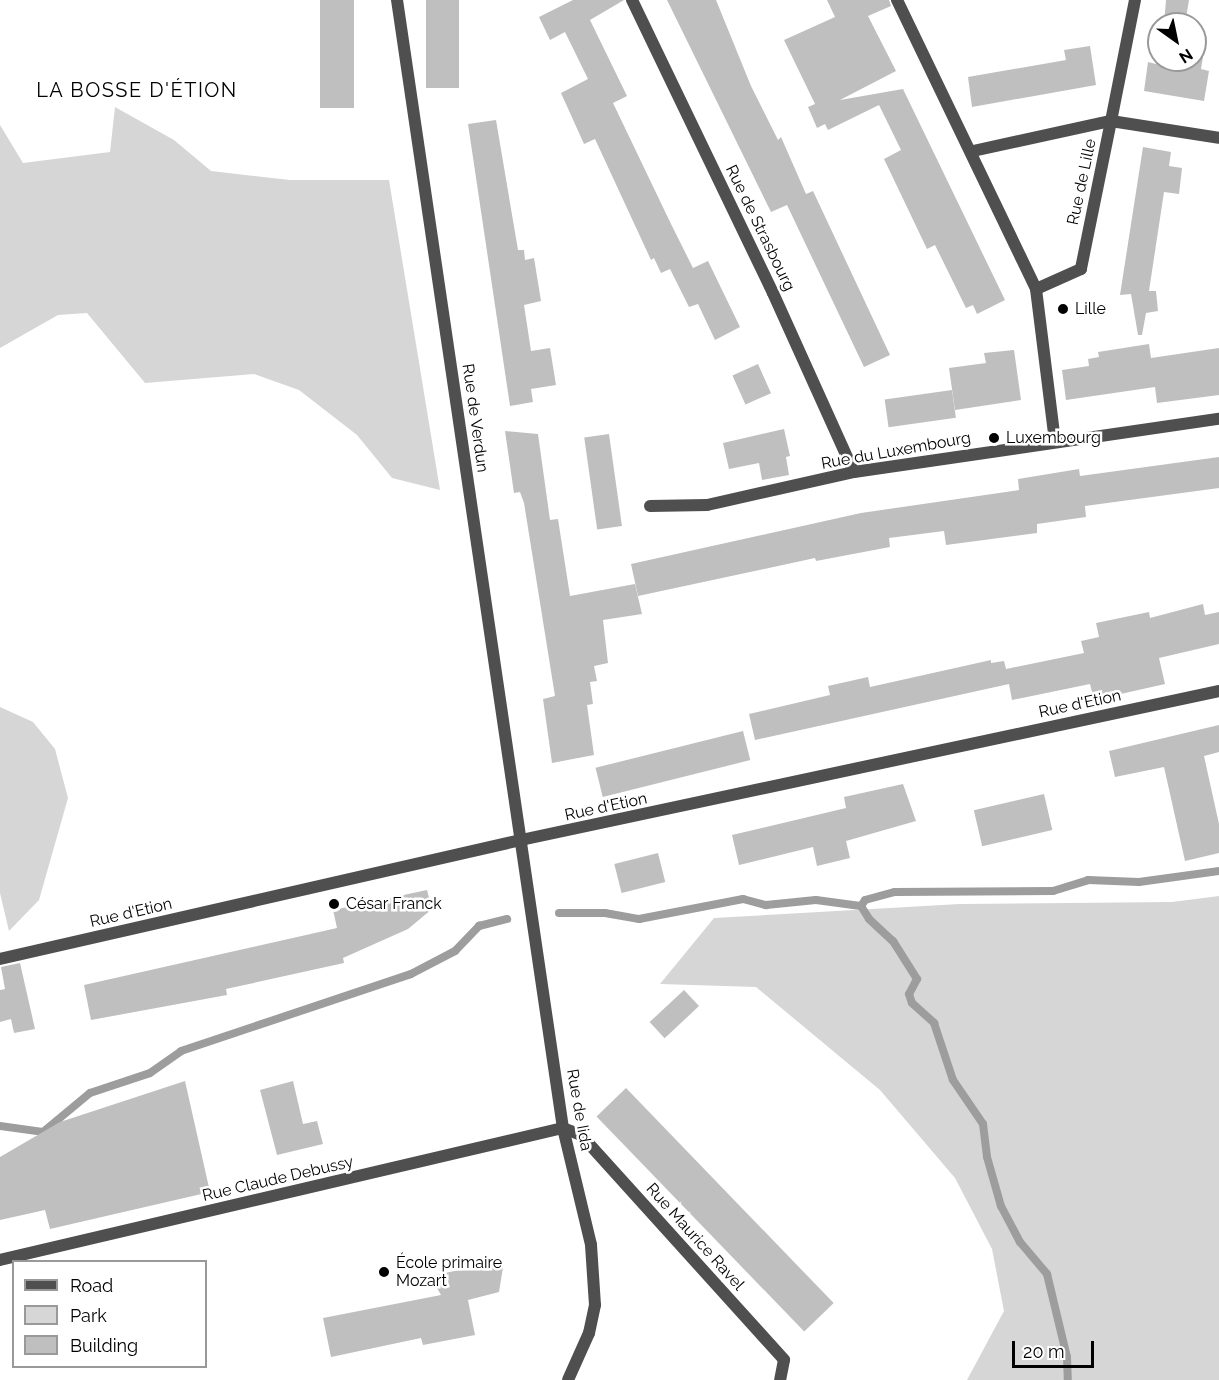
<!DOCTYPE html>
<meta charset="utf-8">
<style>
body{margin:0}
#map{position:relative;width:1219px;height:1380px;overflow:hidden;background:#fff;font-family:Raleway,sans-serif}
div>[style]{position:absolute}
.green>*{inset:0;background:#d6d6d6}
.stream>*{height:8px;margin:-4px;padding:0 4px;transform-origin:4px;border-radius:4px;background:#9d9d9d}
.building>*{inset:0;background:#bfbfbf;transform-origin:0 0}
.street>*{height:12px;margin:-6px;padding:0 6px;transform-origin:6px;border-radius:6px;background:#4f4f4f}
.dots>*{width:16px;height:16px;translate:-50% -50%;box-sizing:border-box;border:3px solid #fff;border-radius:50%}
span{translate:-50% -50%;white-space:nowrap;text-align:center;line-height:1.15;-webkit-text-stroke:5px #fff;paint-order:stroke}
.street-label{font-size:16px;color:#000}
.poi-label{font-size:16px;color:#000}
.left{translate:0 -50%;text-align:left}
.quarter-label{font-size:20px;color:#000;letter-spacing:1.5px}
.legend{position:absolute;left:12px;top:1260px;width:195px;height:108px;box-sizing:border-box;background:#fff;border:2px solid #999;margin:0;padding:8px 10px;list-style:none;font-size:18px;color:#000}
.legend li{display:flex;align-items:center;gap:12px;height:30px}
.legend b{width:30px;border:2px solid #999}
.north{position:absolute;left:1147px;top:12px;width:60px;height:60px;box-sizing:border-box;background:#fff;border:2px solid #999;border-radius:50%;rotate:147deg;font-size:16px;font-weight:700;line-height:24px;text-align:center;color:#000}
.north::after{content:'';display:block;margin:auto;width:21px;height:27px;background:#000;clip-path:polygon(50% 0,100% 100%,50% 72%,0 100%)}
.scale{position:absolute;left:1012px;top:1341px;width:82px;height:27px;box-sizing:border-box;border:3px solid #000;border-top:0;padding-left:8px;font-size:18px;line-height:21px;white-space:nowrap;color:#000;-webkit-text-stroke:4px #fff;paint-order:stroke}
</style>
<div id="map">
<div class="green">
<i style="clip-path:polygon(115px 107px,174px 140px,211px 171px,290px 180px,389px 180px,440px 490px,392px 478px,357px 435px,299px 390px,254px 374px,145px 383px,87px 313px,58px 315px,0 348px,0 125px,23px 163px,110px 152px)"></i>
<i style="clip-path:polygon(0 707px,33px 722px,55px 749px,68px 798px,39px 900px,9px 931px,0 893px)"></i>
<i style="clip-path:polygon(1219px 896px,1219px 1380px,967px 1380px,1004px 1311px,992px 1249px,955px 1178px,880px 1090px,756px 987px,660px 984px,714px 918px,960px 904px,1172px 902px)"></i>
</div>
<div class="stream">
<i style="left:861px;top:906px;width:15px;rotate:58deg"></i>
<i style="left:869px;top:919px;width:33px;rotate:43deg"></i>
<i style="left:893px;top:941px;width:45px;rotate:57.7deg"></i>
<i style="left:917px;top:979px;width:17px;rotate:118deg"></i>
<i style="left:909px;top:994px;width:9px;rotate:72deg"></i>
<i style="left:912px;top:1003px;width:30px;rotate:42deg"></i>
<i style="left:934px;top:1023px;width:60px;rotate:71.6deg"></i>
<i style="left:953px;top:1080px;width:53px;rotate:55.7deg"></i>
<i style="left:983px;top:1124px;width:33px;rotate:83deg"></i>
<i style="left:987px;top:1157px;width:51px;rotate:74.1deg"></i>
<i style="left:1001px;top:1206px;width:41px;rotate:62.2deg"></i>
<i style="left:1020px;top:1242px;width:42px;rotate:49.8deg"></i>
<i style="left:1047px;top:1274px;width:85px;rotate:76.5deg"></i>
<i style="left:1067px;top:1357px;width:23px;rotate:88deg"></i>
<i style="left:861px;top:906px;width:7px;rotate:-56deg"></i>
<i style="left:865px;top:900px;width:31px;rotate:-15deg"></i>
<i style="left:895px;top:892px;width:158px;rotate:-0.4deg"></i>
<i style="left:1053px;top:891px;width:37px;rotate:-17deg"></i>
<i style="left:1088px;top:880px;width:51px;rotate:2.2deg"></i>
<i style="left:1139px;top:882px;width:81px;rotate:-7.8deg"></i>
<i style="left:559px;top:913px;width:46px"></i>
<i style="left:605px;top:913px;width:35px;rotate:10deg"></i>
<i style="left:639px;top:919px;width:106px;rotate:-10.9deg"></i>
<i style="left:743px;top:899px;width:24px;rotate:15deg"></i>
<i style="left:766px;top:905px;width:50px;rotate:-5.7deg"></i>
<i style="left:816px;top:900px;width:45px;rotate:7.6deg"></i>
<i style="left:0;top:1126px;width:43px;rotate:7.9deg"></i>
<i style="left:43px;top:1132px;width:61px;rotate:-39.7deg"></i>
<i style="left:90px;top:1093px;width:63px;rotate:-18.4deg"></i>
<i style="left:150px;top:1073px;width:38px;rotate:-35deg"></i>
<i style="left:181px;top:1051px;width:243px;rotate:-18.5deg"></i>
<i style="left:411px;top:974px;width:50px;rotate:-27.6deg"></i>
<i style="left:455px;top:951px;width:35px;rotate:-46deg"></i>
<i style="left:479px;top:926px;width:29px;rotate:-14deg"></i>
</div>
<div class="building">
<i style="left:320px;top:0;width:34px;height:108px"></i>
<i style="left:426px;top:0;width:33px;height:88px"></i>
<i style="clip-path:polygon(573px 0,624px 0,590px 20px,627px 96px,613px 103px,671px 224px,693px 268px,708px 261px,740px 327px,715px 340px,698px 304px,689px 307px,670px 269px,661px 273px,654px 258px,651px 260px,595px 139px,584px 144px,561px 93px,588px 79px,565px 32px,550px 40px,539px 17px)"></i>
<i style="clip-path:polygon(667px 0,716px 0,751px 86px,778px 140px,781px 137px,806px 194px,813px 191px,890px 355px,864px 367px,787px 205px,771px 212px)"></i>
<i style="clip-path:polygon(827px 0,889px 0,891px 6px,868px 16px,896px 71px,840px 100px,903px 89px,1005px 300px,977px 314px,973px 305px,966px 308px,935px 245px,927px 249px,884px 159px,901px 150px,879px 105px,828px 130px,825px 124px,817px 128px,808px 107px,815px 104px,784px 40px,835px 17px)"></i>
<i style="clip-path:polygon(1166px 0,1189px 0,1185px 24px,1164px 24px)"></i>
<i style="clip-path:polygon(1090px 46px,1096px 85px,972px 107px,968px 77px,1066px 60px,1064px 50px)"></i>
<i style="clip-path:polygon(1159px 50px,1159px 60px,1203px 57px,1201px 69px,1209px 71px,1204px 101px,1144px 91px,1148px 62px,1156px 64px)"></i>
<i style="clip-path:polygon(496px 120px,518px 250px,524px 250px,525px 260px,534px 258px,541px 301px,524px 305px,531px 351px,550px 348px,556px 385px,531px 389px,533px 402px,510px 406px,468px 124px)"></i>
<i style="clip-path:polygon(1143px 147px,1171px 152px,1169px 166px,1182px 168px,1179px 194px,1164px 192px,1149px 291px,1156px 291px,1158px 311px,1146px 313px,1142px 335px,1138px 335px,1131px 294px,1120px 295px)"></i>
<i style="clip-path:polygon(1149px 344px,1151px 358px,1219px 348px,1219px 395px,1157px 403px,1155px 387px,1066px 400px,1062px 370px,1089px 366px,1088px 359px,1099px 357px,1098px 352px)"></i>
<i style="clip-path:polygon(1014px 350px,1021px 400px,955px 410px,949px 368px,986px 363px,984px 353px)"></i>
<i style="left:758px;top:364px;width:32px;height:28px;rotate:66deg"></i>
<i style="left:952px;top:390px;width:28px;height:68px;rotate:82deg"></i>
<i style="clip-path:polygon(784px 429px,790px 456px,786px 457px,789px 475px,762px 480px,759px 463px,729px 469px,723px 443px)"></i>
<i style="clip-path:polygon(505px 431px,538px 434px,550px 520px,558px 519px,570px 596px,635px 584px,642px 614px,603px 620px,608px 663px,594px 666px,597px 681px,590px 682px,593px 704px,587px 705px,594px 755px,552px 763px,543px 699px,555px 696px,524px 503px,520px 492px,514px 493px)"></i>
<i style="left:609px;top:434px;width:93px;height:25px;rotate:82deg"></i>
<i style="clip-path:polygon(1219px 457px,1219px 488px,1085px 506px,1086px 517px,1037px 524px,1037px 533px,946px 545px,944px 531px,889px 538px,890px 547px,816px 561px,815px 558px,638px 596px,631px 564px,861px 513px,1019px 490px,1018px 479px,1079px 469px,1080px 476px)"></i>
<i style="clip-path:polygon(1203px 604px,1205px 615px,1219px 612px,1219px 644px,1159px 658px,1165px 684px,1094px 700px,1090px 684px,1012px 700px,1009px 684px,755px 740px,749px 714px,830px 695px,828px 686px,868px 677px,870px 687px,991px 660px,991px 663px,1004px 661px,1006px 669px,1084px 653px,1081px 641px,1099px 637px,1096px 623px,1149px 612px,1150px 618px)"></i>
<i style="clip-path:polygon(1219px 725px,1219px 752px,1204px 756px,1219px 824px,1219px 853px,1185px 861px,1164px 767px,1115px 777px,1109px 751px)"></i>
<i style="left:743px;top:731px;width:30px;height:152px;rotate:76deg"></i>
<i style="clip-path:polygon(903px 784px,916px 821px,846px 841px,850px 858px,817px 866px,813px 847px,739px 865px,732px 835px,846px 808px,844px 797px)"></i>
<i style="left:1044px;top:794px;width:37px;height:72px;rotate:77deg"></i>
<i style="left:658px;top:853px;width:30px;height:45px;rotate:76deg"></i>
<i style="clip-path:polygon(427px 890px,432px 909px,408px 929px,343px 958px,344px 963px,226px 989px,227px 995px,91px 1020px,84px 985px,337px 928px,333px 910px)"></i>
<i style="clip-path:polygon(20px 963px,35px 1029px,14px 1033px,11px 1019px,0 1022px,0 990px,5px 989px,1px 967px)"></i>
<i style="left:684px;top:990px;width:22px;height:47px;rotate:47deg"></i>
<i style="clip-path:polygon(185px 1081px,210px 1192px,50px 1229px,45px 1210px,0 1220px,0 1157px,60px 1122px)"></i>
<i style="clip-path:polygon(293px 1081px,303px 1124px,317px 1121px,323px 1144px,277px 1155px,260px 1090px)"></i>
<i style="left:626px;top:1088px;width:299px;height:41px;rotate:46deg"></i>
<i style="clip-path:polygon(504px 1261px,499px 1292px,468px 1300px,475px 1335px,423px 1345px,421px 1338px,331px 1357px,323px 1318px,441px 1295px,430px 1276px)"></i>
</div>
<div class="street">
<i style="left:397px;top:0;width:1140px;rotate:81.63deg"></i>
<i style="left:563px;top:1128px;width:120px;rotate:76.5deg"></i>
<i style="left:591px;top:1245px;width:60px;rotate:86.2deg"></i>
<i style="left:595px;top:1305px;width:29px;rotate:102deg"></i>
<i style="left:589px;top:1333px;width:51px;rotate:114.1deg"></i>
<i style="left:632px;top:0;width:325px;rotate:64.3deg"></i>
<i style="left:773px;top:293px;width:196px;rotate:65.7deg"></i>
<i style="left:897px;top:0;width:321px;rotate:64.3deg"></i>
<i style="left:1036px;top:289px;width:154px;rotate:82.9deg"></i>
<i style="left:1135px;top:0;width:123px;rotate:101.2deg"></i>
<i style="left:1111px;top:121px;width:109px;rotate:8.9deg"></i>
<i style="left:973px;top:151px;width:141px;rotate:-12.3deg"></i>
<i style="left:1111px;top:121px;width:151px;rotate:101.5deg"></i>
<i style="left:1081px;top:269px;width:49px;rotate:156deg"></i>
<i style="left:650px;top:506px;width:57px;rotate:-1deg"></i>
<i style="left:707px;top:505px;width:151px;rotate:-12.7deg"></i>
<i style="left:854px;top:472px;width:369px;rotate:-8.3deg"></i>
<i style="left:0;top:959px;width:534px;rotate:-12.87deg"></i>
<i style="left:521px;top:840px;width:714px;rotate:-12.05deg"></i>
<i style="left:0;top:1260px;width:578px;rotate:-13.2deg"></i>
<i style="left:563px;top:1128px;width:19px;rotate:21deg"></i>
<i style="left:581px;top:1135px;width:303px;rotate:47.9deg"></i>
<i style="left:784px;top:1360px;width:20px;rotate:101deg"></i>
</div>
<div class="dots">
<i style="left:1063px;top:309px;background:#000"></i>
<i style="left:994px;top:438px;background:#000"></i>
<i style="left:334px;top:904px;background:#000"></i>
<i style="left:384px;top:1272px;background:#000"></i>
</div>
<div class="street-label">
<span style="left:1082px;top:182px;rotate:-78deg">Rue de Lille</span>
<span style="left:760px;top:228px;rotate:64deg">Rue de Strasbourg</span>
<span style="left:475px;top:418px;rotate:82deg">Rue de Verdun</span>
<span style="left:896px;top:451px;rotate:-10deg">Rue du Luxembourg</span>
<span style="left:1080px;top:704px;rotate:-12deg">Rue d'Etion</span>
<span style="left:606px;top:807px;rotate:-12deg">Rue d'Etion</span>
<span style="left:131px;top:913px;rotate:-13deg">Rue d'Etion</span>
<span style="left:579px;top:1110px;rotate:80deg">Rue de Iida</span>
<span style="left:278px;top:1179px;rotate:-13deg">Rue Claude Debussy</span>
<span style="left:695px;top:1237px;rotate:48deg">Rue Maurice Ravel</span>
</div>
<div class="poi-label">
<span class="left" style="left:1075px;top:309px">Lille</span>
<span class="left" style="left:1006px;top:438px">Luxembourg</span>
<span class="left" style="left:346px;top:904px">César Franck</span>
<span class="left" style="left:396px;top:1272px">École primaire<br>Mozart</span>
</div>
<div class="quarter-label">
<span style="left:137px;top:90px">LA BOSSE D'ÉTION</span>
</div>
<ul class="legend">
<li><b style="height:8px;background:#4f4f4f"></b>Road</li>
<li><b style="height:16px;background:#d6d6d6"></b>Park</li>
<li><b style="height:16px;background:#bfbfbf"></b>Building</li>
</ul>
<div class="north">N</div>
<div class="scale">20 m</div>
</div>
